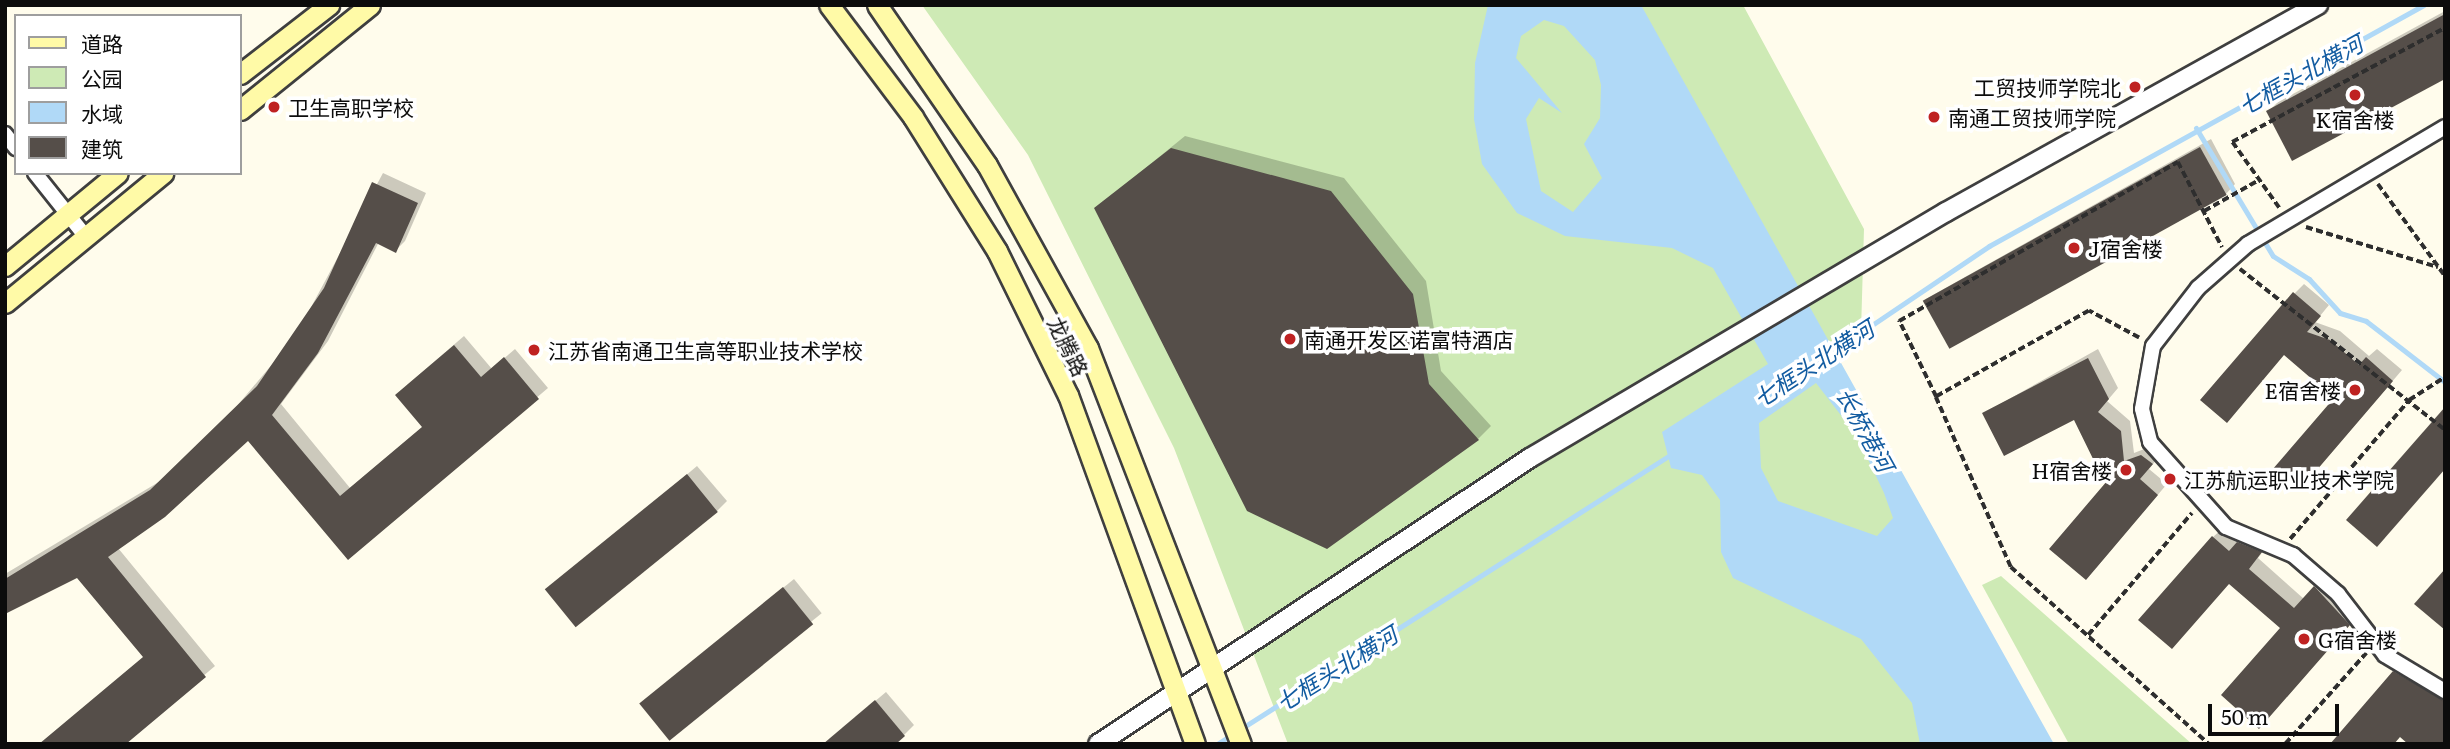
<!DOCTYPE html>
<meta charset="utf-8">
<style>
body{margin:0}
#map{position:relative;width:2450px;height:749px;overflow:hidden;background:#fffcec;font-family:Literata,"Noto Sans SC",serif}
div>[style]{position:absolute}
.green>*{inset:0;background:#ceeab5}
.water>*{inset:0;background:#b0d9f7}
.shadow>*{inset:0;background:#0003;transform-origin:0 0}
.stream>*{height:5px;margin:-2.5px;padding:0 2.5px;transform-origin:2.5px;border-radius:2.5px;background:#b0d9f7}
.building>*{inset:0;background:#554e49;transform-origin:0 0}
.path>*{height:3.5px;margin-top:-1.75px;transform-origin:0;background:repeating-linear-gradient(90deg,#2e2e2e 0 7px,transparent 0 10.5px)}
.roads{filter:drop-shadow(2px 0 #3f3f3f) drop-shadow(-2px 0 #3f3f3f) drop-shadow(0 2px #3f3f3f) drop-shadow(0 -2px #3f3f3f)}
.minor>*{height:14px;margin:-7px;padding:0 7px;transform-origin:7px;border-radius:7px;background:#fff}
.tertiary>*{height:18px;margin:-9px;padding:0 9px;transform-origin:9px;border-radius:9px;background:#fff}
.secondary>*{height:19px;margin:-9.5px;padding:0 9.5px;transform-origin:9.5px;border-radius:9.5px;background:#fffaa7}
.dots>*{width:19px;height:19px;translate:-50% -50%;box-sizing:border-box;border:4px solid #fff;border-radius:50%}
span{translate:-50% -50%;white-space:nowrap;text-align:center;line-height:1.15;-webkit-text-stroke:7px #fff;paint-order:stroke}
.poi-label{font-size:21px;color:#0c0c0c}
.right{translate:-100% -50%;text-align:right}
.left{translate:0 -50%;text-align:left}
.street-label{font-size:21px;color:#0c0c0c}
.water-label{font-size:23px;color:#135ca1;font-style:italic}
.frame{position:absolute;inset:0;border:7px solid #0c0c0c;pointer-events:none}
.legend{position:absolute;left:14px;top:14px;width:228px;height:161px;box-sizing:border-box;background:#fff;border:2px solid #9e9e9e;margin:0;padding:9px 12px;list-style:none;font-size:21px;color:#0c0c0c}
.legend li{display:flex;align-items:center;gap:14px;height:35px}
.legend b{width:35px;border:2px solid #9e9e9e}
.scale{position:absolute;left:2208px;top:704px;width:131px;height:32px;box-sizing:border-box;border:4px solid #0c0c0c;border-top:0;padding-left:9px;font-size:21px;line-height:24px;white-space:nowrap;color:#0c0c0c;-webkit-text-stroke:5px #fff;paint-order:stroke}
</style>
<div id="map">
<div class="green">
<i style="clip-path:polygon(922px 5px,1743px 5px,1864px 229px,1861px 332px,1826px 356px,2044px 744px,1288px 744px,1174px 448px,1028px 155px)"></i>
<i style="clip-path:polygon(2001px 576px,2192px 744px,2069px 744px,1982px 585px)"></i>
</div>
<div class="water">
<i style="clip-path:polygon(evenodd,1488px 5px,1641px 5px,2054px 744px,1920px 744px,1912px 703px,1861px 639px,1733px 578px,1721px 552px,1720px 500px,1702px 475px,1671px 468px,1662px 432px,1768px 364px,1713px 268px,1672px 248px,1565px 236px,1517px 213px,1482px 164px,1474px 119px,1475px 63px,1488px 5px,1544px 20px,1564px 26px,1595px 60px,1601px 85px,1600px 118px,1584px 144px,1602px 178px,1573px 212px,1541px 191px,1526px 119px,1539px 98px,1562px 113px,1516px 58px,1521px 36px,1544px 20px,1488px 5px,1816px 383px,1857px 436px,1884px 493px,1893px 518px,1877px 536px,1778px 501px,1761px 468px,1759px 423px,1816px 383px)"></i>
</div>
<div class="shadow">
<i style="clip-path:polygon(2445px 11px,2445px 77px,2268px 112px,2278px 102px)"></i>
<i style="clip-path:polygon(1185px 136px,1344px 178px,1426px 281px,1441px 371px,1491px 426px,1478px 439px,1096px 208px)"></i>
<i style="clip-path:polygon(2211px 139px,2235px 184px,2226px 194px,1924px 300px)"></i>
<i style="clip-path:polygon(383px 173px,426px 193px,405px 241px,396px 250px,379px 242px,328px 341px,281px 404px,350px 488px,424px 426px,407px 385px,464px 336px,492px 369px,515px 349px,548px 388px,349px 557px,248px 439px,118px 548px,215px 666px,123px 744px,144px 656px,77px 576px,5px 610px,5px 574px,162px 480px,210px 438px,295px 337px)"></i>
<i style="clip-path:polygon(2304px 284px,2329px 305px,2315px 322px,2340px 331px,2369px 356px,2377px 349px,2402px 370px,2308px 480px,2336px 398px,2285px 354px,2295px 293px)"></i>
<i style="clip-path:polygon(2098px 349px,2118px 388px,2107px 401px,2130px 421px,2134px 453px,2152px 446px,2161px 454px,2149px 469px,2167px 484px,2096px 568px,2116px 473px,2074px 418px,1984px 413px)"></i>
<i style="clip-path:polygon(697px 466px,727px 501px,717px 511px,559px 582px)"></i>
<i style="clip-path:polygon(2223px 528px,2239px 542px,2248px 533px,2270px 542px,2258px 558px,2304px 599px,2324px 577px,2359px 614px,2269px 717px,2282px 628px,2213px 537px)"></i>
<i style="left:794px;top:579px;width:44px;height:183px;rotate:51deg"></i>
<i style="clip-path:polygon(2404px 662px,2445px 685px,2445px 744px,2401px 735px,2394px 672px)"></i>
<i style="clip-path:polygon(886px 692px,914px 725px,904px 735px,824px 744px)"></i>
</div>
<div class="stream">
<i style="left:2196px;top:128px;width:149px;rotate:59deg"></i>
<i style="left:2273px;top:256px;width:43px;rotate:32.6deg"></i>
<i style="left:2309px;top:279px;width:46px;rotate:47.6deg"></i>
<i style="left:2340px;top:313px;width:27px;rotate:17deg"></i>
<i style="left:2366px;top:321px;width:100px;rotate:37.7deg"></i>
<i style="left:1826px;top:356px;width:197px;rotate:-34deg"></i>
<i style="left:1989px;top:246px;width:497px;rotate:-29deg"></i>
<i style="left:1217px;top:744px;width:541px;rotate:-32.54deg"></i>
</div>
<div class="building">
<i style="clip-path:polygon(2445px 14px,2445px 79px,2292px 161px,2266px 111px)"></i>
<i style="left:2200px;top:147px;width:55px;height:317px;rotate:61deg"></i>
<i style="clip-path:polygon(1171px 148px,1331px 191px,1413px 294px,1429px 384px,1479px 440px,1327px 549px,1247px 511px,1094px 208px)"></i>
<i style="clip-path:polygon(372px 182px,418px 203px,396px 253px,376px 243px,318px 353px,272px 415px,340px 496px,422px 427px,395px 395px,454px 345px,481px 377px,504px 357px,539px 399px,348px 560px,248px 441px,165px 517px,108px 557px,206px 677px,126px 744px,39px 744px,143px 657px,77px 578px,5px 614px,5px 579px,150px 490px,257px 386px,324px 288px)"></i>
<i style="clip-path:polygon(2293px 292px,2321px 316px,2307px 332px,2330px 340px,2359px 365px,2366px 357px,2393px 381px,2298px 492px,2272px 470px,2334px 398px,2284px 355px,2227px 423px,2200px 400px)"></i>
<i style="clip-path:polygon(2088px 358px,2109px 399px,2098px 412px,2121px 431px,2124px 461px,2141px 455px,2153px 464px,2140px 479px,2158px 495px,2086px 580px,2049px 549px,2113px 474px,2097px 467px,2074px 420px,2004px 456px,1982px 413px)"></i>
<i style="clip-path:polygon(2445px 407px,2445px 469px,2377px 547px,2346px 520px)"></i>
<i style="left:687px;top:474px;width:49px;height:183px;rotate:51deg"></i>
<i style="clip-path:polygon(2212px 536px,2229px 551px,2237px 542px,2262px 552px,2249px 569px,2294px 608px,2314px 586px,2350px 625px,2259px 729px,2221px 695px,2280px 628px,2229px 584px,2172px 649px,2138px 620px)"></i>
<i style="clip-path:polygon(2445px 569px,2445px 630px,2414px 604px)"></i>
<i style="left:783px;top:587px;width:48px;height:185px;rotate:51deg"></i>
<i style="clip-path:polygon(2393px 671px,2445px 701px,2445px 744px,2408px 744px,2400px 737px,2394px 744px,2330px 744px)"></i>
<i style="clip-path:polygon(875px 700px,905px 736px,896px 744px,823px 744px)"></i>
</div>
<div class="path">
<i style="left:2378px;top:184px;width:114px;rotate:53.9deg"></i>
<i style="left:2279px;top:208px;width:81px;rotate:-125.5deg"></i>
<i style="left:2232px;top:142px;width:242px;rotate:-28.2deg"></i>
<i style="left:2204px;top:211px;width:63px;rotate:-29.4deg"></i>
<i style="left:2306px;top:227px;width:138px;rotate:16.9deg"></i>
<i style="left:2240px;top:269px;width:261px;rotate:38.1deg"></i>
<i style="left:2139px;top:338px;width:57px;rotate:-151.6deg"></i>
<i style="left:2089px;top:311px;width:176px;rotate:150.7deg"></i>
<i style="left:1936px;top:397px;width:186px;rotate:66.2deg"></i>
<i style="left:2011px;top:567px;width:266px;rotate:41.8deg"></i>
<i style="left:1936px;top:397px;width:85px;rotate:-116deg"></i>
<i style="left:1899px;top:321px;width:321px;rotate:-29.7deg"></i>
<i style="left:2178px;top:162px;width:96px;rotate:62.6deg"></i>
<i style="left:2290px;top:539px;width:183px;rotate:-49.4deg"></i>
<i style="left:2409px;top:400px;width:43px;rotate:-32.6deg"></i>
<i style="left:2088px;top:635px;width:160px;rotate:-49.6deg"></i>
<i style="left:2285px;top:744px;width:122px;rotate:-48.3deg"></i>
</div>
<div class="roads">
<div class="minor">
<i style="left:2445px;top:127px;width:229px;rotate:149.3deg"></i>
<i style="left:2248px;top:244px;width:67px;rotate:138.7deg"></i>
<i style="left:2198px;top:288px;width:73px;rotate:127.8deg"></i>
<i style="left:2153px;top:346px;width:64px;rotate:99.9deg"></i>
<i style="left:2142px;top:409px;width:34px;rotate:76deg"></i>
<i style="left:2150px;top:442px;width:114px;rotate:48.2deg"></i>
<i style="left:2226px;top:527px;width:73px;rotate:22.7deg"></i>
<i style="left:2293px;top:555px;width:60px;rotate:40.9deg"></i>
<i style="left:2338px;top:594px;width:77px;rotate:52.4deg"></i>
<i style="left:2385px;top:655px;width:70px;rotate:31deg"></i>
<i style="left:5px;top:134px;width:18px;rotate:52deg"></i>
<i style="left:35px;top:173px;width:82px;rotate:51.4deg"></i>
</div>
<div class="tertiary">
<i style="left:1098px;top:744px;width:518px;rotate:-33.51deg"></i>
<i style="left:1530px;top:458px;width:483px;rotate:-30.6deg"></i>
<i style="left:1946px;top:212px;width:426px;rotate:-29.1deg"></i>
</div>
<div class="secondary">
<i style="left:829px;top:5px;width:140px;rotate:53.1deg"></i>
<i style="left:913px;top:117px;width:158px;rotate:57.9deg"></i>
<i style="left:997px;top:251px;width:161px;rotate:63.8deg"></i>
<i style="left:1068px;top:395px;width:371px;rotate:70deg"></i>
<i style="left:877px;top:5px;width:194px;rotate:55.5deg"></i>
<i style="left:987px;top:165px;width:209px;rotate:61.1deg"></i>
<i style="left:1088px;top:348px;width:425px;rotate:68.9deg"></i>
<i style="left:240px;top:74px;width:113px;rotate:-37.8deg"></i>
<i style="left:240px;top:110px;width:167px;rotate:-38.9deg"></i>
<i style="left:5px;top:266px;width:146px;rotate:-39.5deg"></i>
<i style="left:5px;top:303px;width:205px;rotate:-39.4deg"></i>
</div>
</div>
<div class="dots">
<i style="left:2135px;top:87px;background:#bf2222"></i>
<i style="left:2355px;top:95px;background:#bf2222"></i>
<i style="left:274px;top:107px;background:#bf2222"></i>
<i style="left:1934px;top:117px;background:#bf2222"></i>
<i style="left:2074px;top:248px;background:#bf2222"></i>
<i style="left:1290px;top:339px;background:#bf2222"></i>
<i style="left:534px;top:350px;background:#bf2222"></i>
<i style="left:2355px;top:390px;background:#bf2222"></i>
<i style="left:2126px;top:470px;background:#bf2222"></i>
<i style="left:2170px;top:479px;background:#bf2222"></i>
<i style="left:2304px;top:639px;background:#bf2222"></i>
</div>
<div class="poi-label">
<span class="right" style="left:2121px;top:87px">工贸技师学院北</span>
<span class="left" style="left:288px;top:107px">卫生高职学校</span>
<span class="left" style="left:1948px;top:117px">南通工贸技师学院</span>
<span style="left:2355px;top:119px">K宿舍楼</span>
<span class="left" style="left:2088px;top:248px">J宿舍楼</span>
<span class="left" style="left:1304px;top:339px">南通开发区诺富特酒店</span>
<span class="left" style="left:548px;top:350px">江苏省南通卫生高等职业技术学校</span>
<span class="right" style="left:2341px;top:390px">E宿舍楼</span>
<span class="right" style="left:2112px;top:470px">H宿舍楼</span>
<span class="left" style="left:2184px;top:479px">江苏航运职业技术学院</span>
<span class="left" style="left:2318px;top:639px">G宿舍楼</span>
</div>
<div class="street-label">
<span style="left:1069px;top:346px;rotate:64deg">龙腾路</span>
</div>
<div class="water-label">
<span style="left:2300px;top:74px;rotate:-29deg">七框头北横河</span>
<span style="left:1813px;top:363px;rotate:-33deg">七框头北横河</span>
<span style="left:1866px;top:429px;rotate:61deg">长桥港河</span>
<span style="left:1336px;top:668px;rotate:-32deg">七框头北横河</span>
</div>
<div class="frame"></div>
<ul class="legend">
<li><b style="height:9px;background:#fffaa7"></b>道路</li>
<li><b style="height:19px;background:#ceeab5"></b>公园</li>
<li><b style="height:19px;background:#b0d9f7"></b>水域</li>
<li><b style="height:19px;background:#554e49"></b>建筑</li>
</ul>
<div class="scale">50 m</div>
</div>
